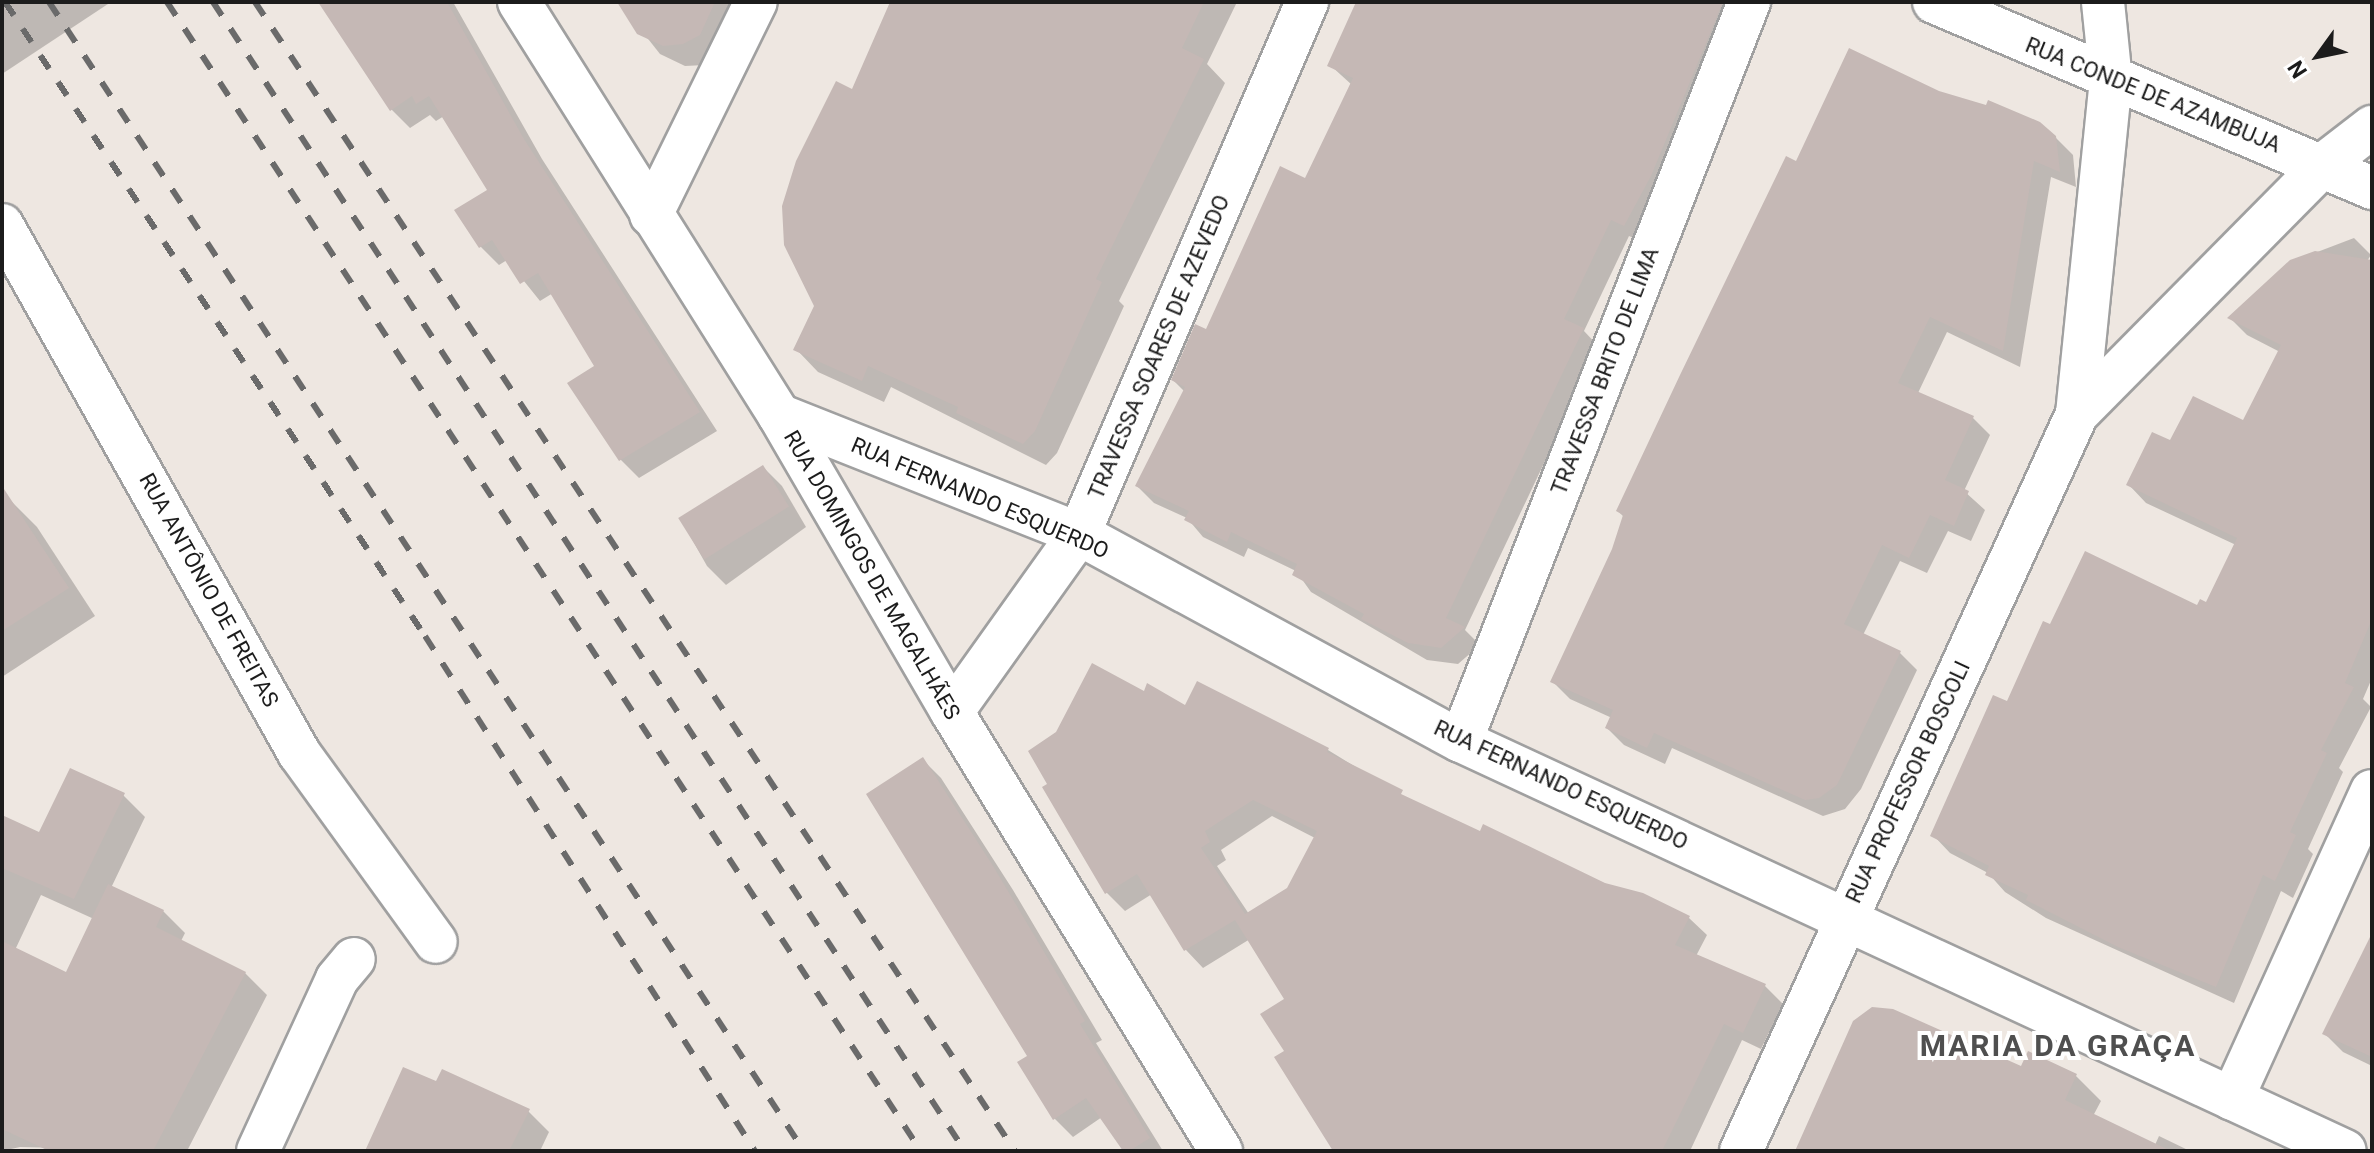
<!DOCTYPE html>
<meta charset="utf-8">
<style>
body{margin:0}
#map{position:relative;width:2374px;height:1153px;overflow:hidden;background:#eee7e1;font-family:Roboto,sans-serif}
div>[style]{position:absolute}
.shadow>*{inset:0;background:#0003}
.building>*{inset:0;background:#c5b8b5;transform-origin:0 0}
.roads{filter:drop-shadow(2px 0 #a0a0a0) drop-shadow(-2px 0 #a0a0a0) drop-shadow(0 2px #a0a0a0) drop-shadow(0 -2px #a0a0a0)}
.street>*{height:42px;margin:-21px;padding:0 21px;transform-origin:21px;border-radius:21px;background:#fff}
.rail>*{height:6px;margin-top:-3px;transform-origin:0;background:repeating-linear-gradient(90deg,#6a6a6a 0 16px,transparent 0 32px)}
span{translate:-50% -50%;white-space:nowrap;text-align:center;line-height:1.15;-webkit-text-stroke:8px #fff;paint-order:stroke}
.street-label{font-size:22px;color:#1c1c1c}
.district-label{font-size:30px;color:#4f4f4f;font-weight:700;letter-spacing:2px}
.frame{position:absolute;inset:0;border:4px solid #1c1c1c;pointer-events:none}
.north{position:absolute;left:2278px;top:16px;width:80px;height:80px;-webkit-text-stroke:6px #fff;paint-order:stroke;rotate:237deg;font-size:22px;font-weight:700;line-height:32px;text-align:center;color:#1c1c1c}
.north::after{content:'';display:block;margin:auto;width:28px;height:36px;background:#1c1c1c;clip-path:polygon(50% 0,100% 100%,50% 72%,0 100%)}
</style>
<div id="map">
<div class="shadow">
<i style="clip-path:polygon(2px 2px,111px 2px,2px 74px)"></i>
<i style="clip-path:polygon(320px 2px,453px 2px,542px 159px,717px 431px,639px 478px,621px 460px,570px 383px,597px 366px,553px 293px,540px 301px,507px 260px,499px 265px,481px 247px,457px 210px,489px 190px,444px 116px,436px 121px,430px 115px,410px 128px,391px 109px)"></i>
<i style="clip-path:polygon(619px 2px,746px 2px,705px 65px,685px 66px,660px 54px)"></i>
<i style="clip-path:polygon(892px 2px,1237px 2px,1207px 64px,1225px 83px,1119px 301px,1124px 306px,1057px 453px,1046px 465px,891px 387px,884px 402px,818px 372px,796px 349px,816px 306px,853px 91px)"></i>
<i style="clip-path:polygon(1360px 2px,1734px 2px,1642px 242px,1629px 236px,1584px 331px,1599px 347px,1465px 630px,1480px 645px,1458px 664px,1427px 660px,1311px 592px,1296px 571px,1248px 548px,1244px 557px,1203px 537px,1187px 518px,1154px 503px,1137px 486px,1185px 392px,1173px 380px,1306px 180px,1352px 85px,1330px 65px)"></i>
<i style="clip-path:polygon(1938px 92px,2055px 137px,2073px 155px,2076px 187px,2051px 177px,2020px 367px,1947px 332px,1918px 393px,1973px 418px,1990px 435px,1964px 491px,1985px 510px,1971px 541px,1948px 531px,1927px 573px,1900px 561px,1863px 635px,1900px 653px,1917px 670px,1861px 789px,1845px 809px,1823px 816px,1672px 748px,1665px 764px,1624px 745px,1607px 728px,1612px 718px,1570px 699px,1553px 682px,1614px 550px,1624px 517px,1618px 511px,1797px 164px)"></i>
<i style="clip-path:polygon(2354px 238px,2371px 255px,2355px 279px,2372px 287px,2372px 678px,2363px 699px,2371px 707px,2339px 768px,2343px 772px,2308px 849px,2313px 854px,2293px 898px,2281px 891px,2234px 1003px,2046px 918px,2005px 892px,1988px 873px,1950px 853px,1933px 835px,2051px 627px,2207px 605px,2236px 545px,2146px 503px,2129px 485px,2171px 443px,2244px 423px,2280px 352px,2247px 335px,2230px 318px,2291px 262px)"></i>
<i style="clip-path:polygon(763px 467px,782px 486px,806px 527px,726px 585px,707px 566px,684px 525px)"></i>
<i style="clip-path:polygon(9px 499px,37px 527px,95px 616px,2px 677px,2px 504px)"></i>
<i style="clip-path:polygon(evenodd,1145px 694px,1328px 750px,1411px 801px,1481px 833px,1689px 918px,1707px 935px,1696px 956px,1765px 986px,1783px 1004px,1761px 1049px,1742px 1040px,1690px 1151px,1339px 1151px,1287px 1051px,1287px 1000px,1250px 939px,1203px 968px,1186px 950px,1152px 894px,1125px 911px,1107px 893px,1051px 800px,1145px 694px,1272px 816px,1315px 838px,1288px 889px,1249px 914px,1217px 866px,1226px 860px,1221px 850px,1272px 816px)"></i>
<i style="clip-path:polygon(923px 760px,941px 778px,1013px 890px,1102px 1040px,1096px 1043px,1163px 1151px,1125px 1151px,1102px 1117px,1073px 1137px,1055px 1119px,1020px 1063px,1030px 1057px)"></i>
<i style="clip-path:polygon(evenodd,123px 795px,145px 817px,111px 888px,163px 911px,185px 933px,181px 941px,245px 973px,267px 995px,187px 1151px,20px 1147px,2px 1151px,2px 817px,40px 835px,123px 795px,41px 895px,94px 919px,67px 974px,15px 950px,41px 895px)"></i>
<i style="clip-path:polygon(2372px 938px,2372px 1066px,2343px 1052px,2325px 1034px)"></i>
<i style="clip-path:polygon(2022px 1069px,2076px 1076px,2101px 1101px,2093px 1116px,2155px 1145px,2159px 1136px,2190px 1151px,1797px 1151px)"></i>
<i style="clip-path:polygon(436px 1083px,528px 1111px,549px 1132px,540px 1151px,367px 1151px)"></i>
</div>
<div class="building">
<i style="clip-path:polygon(318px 2px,447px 2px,524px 139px,700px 412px,619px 461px,567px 383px,594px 366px,538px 273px,520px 284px,492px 240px,479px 248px,454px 210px,487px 190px,429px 96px,416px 104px,412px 96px,390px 111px)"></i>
<i style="clip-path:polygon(617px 2px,715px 2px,700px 35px,683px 44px,663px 46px,637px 34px)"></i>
<i style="clip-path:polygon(890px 2px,1204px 2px,1182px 48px,1204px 59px,1096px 279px,1102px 282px,1035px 431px,1023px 444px,956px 413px,958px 407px,868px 366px,862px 381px,793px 350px,814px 306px,784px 245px,782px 206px,796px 161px,836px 81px,852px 89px)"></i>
<i style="clip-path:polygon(1356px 2px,1723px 2px,1651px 176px,1624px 226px,1611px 220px,1564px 319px,1584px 328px,1446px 618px,1465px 627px,1441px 648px,1408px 643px,1361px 619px,1364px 614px,1292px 575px,1297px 564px,1231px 532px,1227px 542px,1184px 520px,1189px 511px,1135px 486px,1185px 387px,1171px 380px,1195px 324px,1206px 329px,1280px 166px,1305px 178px,1353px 78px,1327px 66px)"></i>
<i style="clip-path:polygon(1849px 48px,1939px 91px,1986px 105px,1988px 100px,2040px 122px,2056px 136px,2060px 172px,2034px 161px,2003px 351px,1930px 317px,1898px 383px,1974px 416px,1945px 480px,1969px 491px,1954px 526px,1930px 515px,1909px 558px,1882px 545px,1844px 624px,1901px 651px,1837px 785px,1819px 798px,1805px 800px,1654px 733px,1647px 748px,1605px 728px,1613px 710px,1550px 682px,1612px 549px,1623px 515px,1616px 511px,1680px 375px,1786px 156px,1796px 161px)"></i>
<i style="clip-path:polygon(2315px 251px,2372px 260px,2372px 619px,2345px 683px,2354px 687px,2321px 750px,2327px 753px,2290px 832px,2296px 835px,2275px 881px,2263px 875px,2216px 987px,2118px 947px,2026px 900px,2028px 895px,1985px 875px,1989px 866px,1930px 836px,1993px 695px,2007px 701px,2043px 621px,2050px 624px,2085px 551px,2197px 605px,2200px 599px,2206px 602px,2237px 538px,2126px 485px,2152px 432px,2170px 440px,2193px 396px,2243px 420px,2281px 345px,2227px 318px,2290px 260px)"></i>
<i style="left:763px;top:465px;width:49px;height:100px;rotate:58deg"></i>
<i style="clip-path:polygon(2px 486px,69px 588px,2px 631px)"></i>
<i style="clip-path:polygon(evenodd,1092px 663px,1144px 691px,1147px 683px,1185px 705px,1197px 681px,1329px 748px,1327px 752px,1403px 790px,1401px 794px,1480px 831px,1483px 824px,1605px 883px,1643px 893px,1690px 916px,1675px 945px,1766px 984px,1743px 1033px,1724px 1024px,1662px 1151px,1333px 1151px,1274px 1057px,1284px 1051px,1260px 1014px,1284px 999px,1235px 920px,1184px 951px,1137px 874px,1105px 894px,1042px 787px,1047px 784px,1028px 751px,1056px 732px,1092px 663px,1253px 800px,1317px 831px,1287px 888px,1245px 914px,1201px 848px,1210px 842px,1205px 831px,1253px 800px)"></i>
<i style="clip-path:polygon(923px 757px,993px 866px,1085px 1021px,1080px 1024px,1150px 1138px,1129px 1151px,1123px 1151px,1086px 1098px,1053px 1120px,1017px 1062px,1027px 1056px,866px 794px)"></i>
<i style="clip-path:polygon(70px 768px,125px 793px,74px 899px,2px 868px,2px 815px,39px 832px)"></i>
<i style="clip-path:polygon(108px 884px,164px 910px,156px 927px,246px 972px,153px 1151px,49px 1151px,2px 1129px,2px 941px,66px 972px)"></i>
<i style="clip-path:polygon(2372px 933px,2372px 1057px,2322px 1034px)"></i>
<i style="clip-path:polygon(1872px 1007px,1893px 1009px,2021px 1066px,2028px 1051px,2077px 1074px,2065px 1100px,2171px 1151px,1795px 1151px,1853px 1021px)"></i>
<i style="clip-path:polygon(403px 1067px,436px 1081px,442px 1069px,530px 1109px,509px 1151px,365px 1151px)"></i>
</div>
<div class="roads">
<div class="street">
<i style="left:519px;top:2px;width:488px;rotate:57.8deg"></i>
<i style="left:779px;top:415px;width:344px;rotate:59.8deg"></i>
<i style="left:952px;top:712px;width:515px;rotate:58.5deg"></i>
<i style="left:1934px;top:2px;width:476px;rotate:23deg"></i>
<i style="left:651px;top:215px;width:237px;rotate:-63.8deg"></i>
<i style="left:2px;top:225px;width:606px;rotate:60.64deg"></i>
<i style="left:299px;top:753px;width:233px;rotate:54.1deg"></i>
<i style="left:2077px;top:414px;width:351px;rotate:-45.3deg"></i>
<i style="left:2324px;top:164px;width:61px;rotate:-37.6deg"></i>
<i style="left:779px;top:415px;width:323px;rotate:21.6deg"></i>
<i style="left:1079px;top:534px;width:434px;rotate:28.5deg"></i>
<i style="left:1461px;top:741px;width:974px;rotate:24.88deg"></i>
<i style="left:952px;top:712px;width:219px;rotate:-54.5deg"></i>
<i style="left:1079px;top:534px;width:579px;rotate:-66.8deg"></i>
<i style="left:1461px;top:741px;width:793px;rotate:-68.71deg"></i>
<i style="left:2232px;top:1099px;width:338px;rotate:-65.6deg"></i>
<i style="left:258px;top:1151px;width:189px;rotate:-65.3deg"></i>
<i style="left:337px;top:979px;width:26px;rotate:-50deg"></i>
<i style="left:1741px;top:1151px;width:810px;rotate:-65.49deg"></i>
<i style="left:2077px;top:414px;width:335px;rotate:-84.2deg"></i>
<i style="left:2111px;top:81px;width:79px;rotate:-95.8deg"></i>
</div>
</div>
<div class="rail">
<i style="left:5px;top:2px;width:760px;rotate:56.48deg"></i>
<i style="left:425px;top:636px;width:612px;rotate:57.35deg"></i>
<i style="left:49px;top:2px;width:1375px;rotate:56.69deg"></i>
<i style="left:167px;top:2px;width:1374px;rotate:56.73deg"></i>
<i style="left:213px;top:2px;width:1373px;rotate:56.8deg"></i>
<i style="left:255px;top:2px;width:1378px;rotate:56.52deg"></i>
</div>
<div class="street-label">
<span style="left:2153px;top:95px;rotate:22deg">RUA CONDE DE AZAMBUJA</span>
<span style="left:1159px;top:347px;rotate:-67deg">TRAVESSA SOARES DE AZEVEDO</span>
<span style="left:1605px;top:371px;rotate:-69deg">TRAVESSA BRITO DE LIMA</span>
<span style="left:980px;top:498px;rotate:23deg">RUA FERNANDO ESQUERDO</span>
<span style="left:872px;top:575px;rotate:60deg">RUA DOMINGOS DE MAGALHÃES</span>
<span style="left:209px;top:590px;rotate:61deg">RUA ANTÔNIO DE FREITAS</span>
<span style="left:1908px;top:782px;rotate:-65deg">RUA PROFESSOR BOSCOLI</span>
<span style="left:1561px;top:785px;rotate:25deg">RUA FERNANDO ESQUERDO</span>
</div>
<div class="district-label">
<span style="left:2058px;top:1046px">MARIA DA GRAÇA</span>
</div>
<div class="frame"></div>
<div class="north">N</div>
</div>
